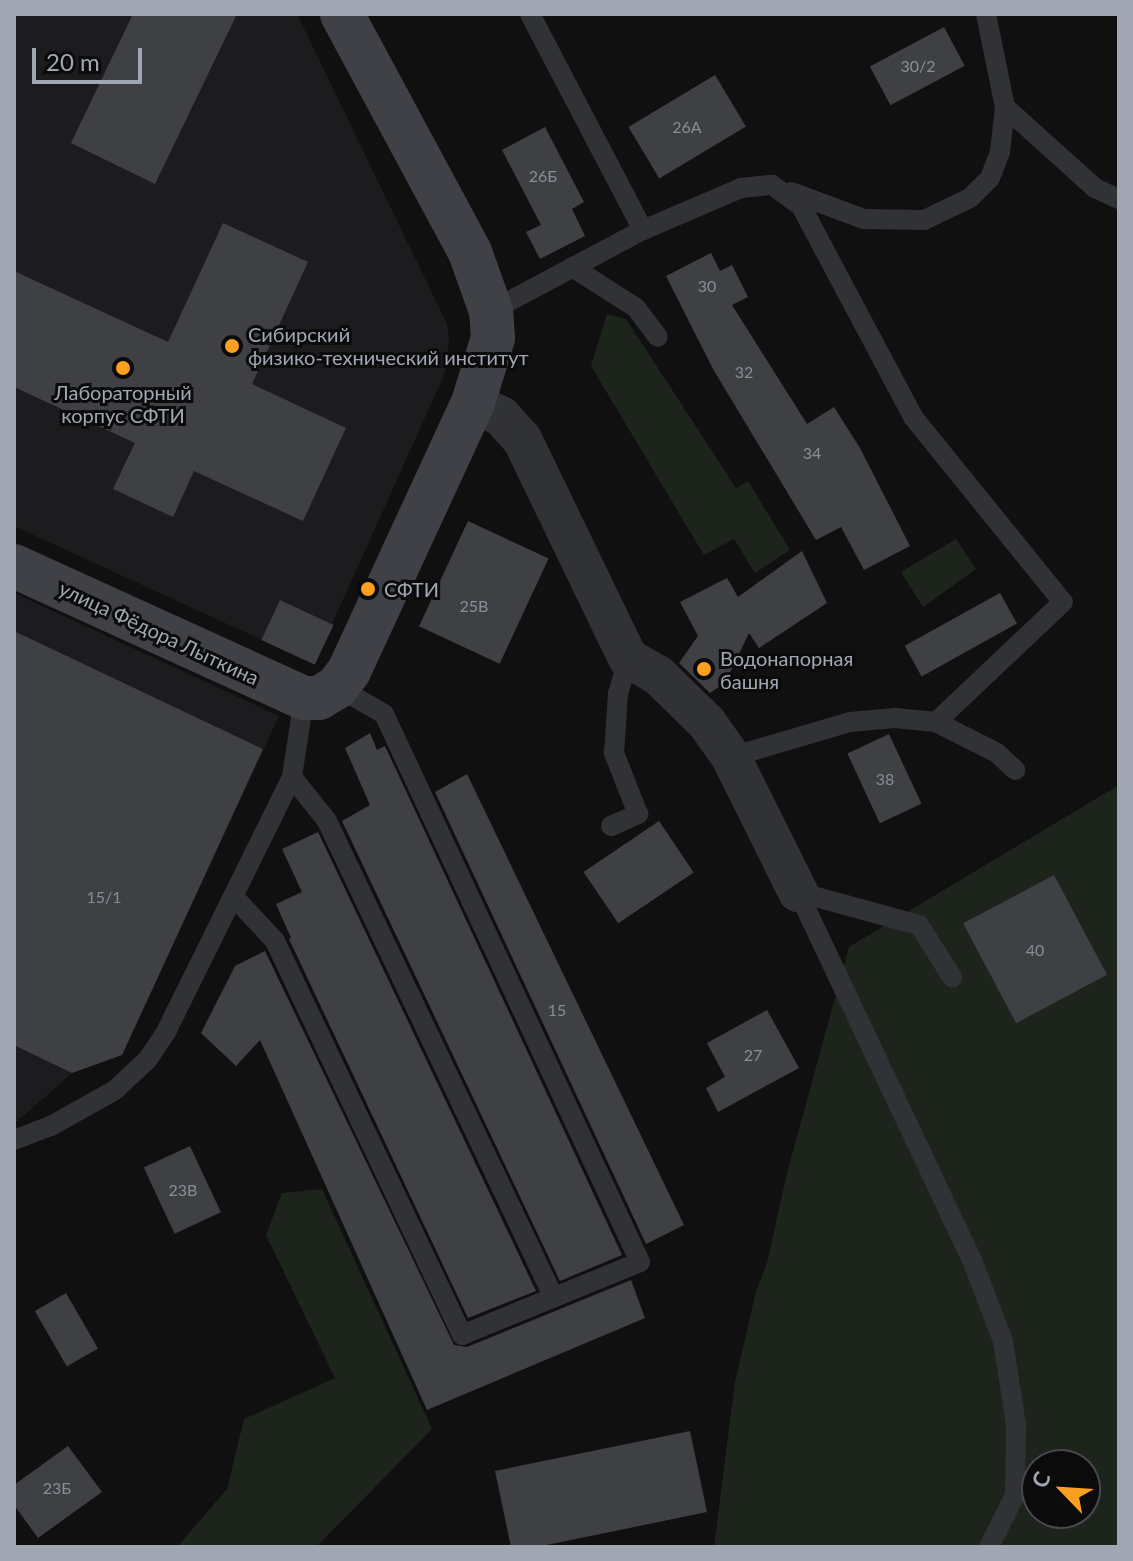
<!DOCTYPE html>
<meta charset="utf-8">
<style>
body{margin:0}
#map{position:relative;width:1133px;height:1561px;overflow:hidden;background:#101011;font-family:Lato,sans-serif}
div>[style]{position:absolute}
.built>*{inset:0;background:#1c1c1e}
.green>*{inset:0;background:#1c241c}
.building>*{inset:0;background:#3e4044;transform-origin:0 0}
.lane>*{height:20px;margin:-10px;padding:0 10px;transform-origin:10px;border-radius:10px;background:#313236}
.street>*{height:40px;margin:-20px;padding:0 20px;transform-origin:20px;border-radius:20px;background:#313236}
.secondary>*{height:44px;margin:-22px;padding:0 22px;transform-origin:22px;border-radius:22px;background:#3f4147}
.dots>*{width:22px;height:22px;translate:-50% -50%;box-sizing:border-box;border:4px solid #0b0b0c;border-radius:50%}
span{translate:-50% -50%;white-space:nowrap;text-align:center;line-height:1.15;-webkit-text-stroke:6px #0b0b0c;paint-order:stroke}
.number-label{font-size:16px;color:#888d97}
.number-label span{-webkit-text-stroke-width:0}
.poi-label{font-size:20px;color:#a0a7b3}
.left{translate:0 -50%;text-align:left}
.street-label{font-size:20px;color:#a0a7b3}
.frame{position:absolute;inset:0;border:16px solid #a0a7b3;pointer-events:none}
.north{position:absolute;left:1021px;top:1449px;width:80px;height:80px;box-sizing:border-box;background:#0b0b0c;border:2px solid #47494f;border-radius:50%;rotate:295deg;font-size:22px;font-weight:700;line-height:32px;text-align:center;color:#a0a7b3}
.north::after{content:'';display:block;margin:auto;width:28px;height:36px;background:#fa9f1f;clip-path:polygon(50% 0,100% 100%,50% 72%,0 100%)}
.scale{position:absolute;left:32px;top:48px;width:110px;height:36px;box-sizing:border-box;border:4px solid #a0a7b3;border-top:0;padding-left:10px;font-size:24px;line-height:28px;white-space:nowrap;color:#a0a7b3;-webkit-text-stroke:6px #0b0b0c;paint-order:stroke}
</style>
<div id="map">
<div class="built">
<i style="clip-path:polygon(14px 14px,297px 14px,447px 324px,449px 338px,445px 373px,314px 664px,14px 526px)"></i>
<i style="clip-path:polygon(14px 593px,279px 716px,122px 1055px,72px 1073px,14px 1124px)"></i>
</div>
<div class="green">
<i style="clip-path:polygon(607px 314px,626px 319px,736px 488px,748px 481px,790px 550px,755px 573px,734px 539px,704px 555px,591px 366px)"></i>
<i style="clip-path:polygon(956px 539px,976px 569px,923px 607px,901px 572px)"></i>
<i style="clip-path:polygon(evenodd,1119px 785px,1119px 1547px,714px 1547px,735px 1382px,756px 1291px,767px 1263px,787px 1173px,849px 947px,1119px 785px,1037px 1465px,1085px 1465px,1085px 1513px,1037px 1513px,1037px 1465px)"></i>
<i style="clip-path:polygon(322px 1189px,432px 1429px,316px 1547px,177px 1547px,227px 1489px,244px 1419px,335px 1378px,266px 1235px,282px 1193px)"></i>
</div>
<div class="building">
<i style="clip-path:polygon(133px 14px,237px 14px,155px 184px,71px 143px)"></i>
<i style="left:944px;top:27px;width:44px;height:84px;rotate:62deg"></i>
<i style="left:715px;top:75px;width:60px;height:101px;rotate:59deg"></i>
<i style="clip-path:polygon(545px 127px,584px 202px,572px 209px,585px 236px,540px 259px,526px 232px,541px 225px,502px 150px)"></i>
<i style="clip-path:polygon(223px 223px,308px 262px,252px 384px,346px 428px,303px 521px,194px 471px,173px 517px,113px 489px,135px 443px,14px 387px,14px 271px,168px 342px)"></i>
<i style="clip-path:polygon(711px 253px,720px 271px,732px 265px,748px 297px,732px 305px,807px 424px,834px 407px,860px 448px,910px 546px,864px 570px,841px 527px,816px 540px,713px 369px,666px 276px)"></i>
<i style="left:468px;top:521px;width:89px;height:116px;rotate:25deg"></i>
<i style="clip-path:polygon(802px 551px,827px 603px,759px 648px,749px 633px,725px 683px,710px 693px,679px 663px,698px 636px,680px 602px,727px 578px,738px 597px)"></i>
<i style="left:1000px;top:593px;width:35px;height:109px;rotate:61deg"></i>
<i style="left:280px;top:600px;width:59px;height:44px;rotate:25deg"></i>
<i style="clip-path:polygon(14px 631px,263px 749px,122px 1055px,72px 1073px,14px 1045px)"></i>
<i style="clip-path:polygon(370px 733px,377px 750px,385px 746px,622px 1255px,560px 1281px,342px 821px,370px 805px,345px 748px)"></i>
<i style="left:889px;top:734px;width:77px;height:46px;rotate:65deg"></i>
<i style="clip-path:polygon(467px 774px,684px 1225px,646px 1244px,435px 792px)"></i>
<i style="left:659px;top:821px;width:62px;height:91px;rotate:56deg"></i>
<i style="clip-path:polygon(318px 832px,536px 1291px,468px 1318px,289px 939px,291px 938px,276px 904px,302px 892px,282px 849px)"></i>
<i style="left:1054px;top:875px;width:113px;height:103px;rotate:62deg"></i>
<i style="clip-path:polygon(265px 951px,454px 1345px,467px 1347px,631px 1280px,645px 1318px,427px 1410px,260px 1040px,236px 1066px,201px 1033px,235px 966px)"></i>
<i style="clip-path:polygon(767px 1010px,799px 1068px,718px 1112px,706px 1088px,725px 1077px,707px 1043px)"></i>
<i style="left:190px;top:1146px;width:73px;height:51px;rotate:65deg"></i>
<i style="left:66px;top:1293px;width:64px;height:36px;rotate:60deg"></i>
<i style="clip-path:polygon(690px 1431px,707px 1512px,537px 1547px,511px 1547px,495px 1471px)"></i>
<i style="clip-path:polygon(68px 1446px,102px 1492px,38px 1538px,14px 1505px,14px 1485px)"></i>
</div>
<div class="lane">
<i style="left:530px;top:14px;width:244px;rotate:62.4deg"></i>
<i style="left:986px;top:14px;width:95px;rotate:78.5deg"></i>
<i style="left:791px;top:192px;width:78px;rotate:20.3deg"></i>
<i style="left:864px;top:219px;width:60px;rotate:1deg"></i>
<i style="left:924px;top:220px;width:51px;rotate:-25.6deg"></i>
<i style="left:970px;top:198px;width:28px;rotate:-45deg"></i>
<i style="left:990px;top:178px;width:28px;rotate:-69deg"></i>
<i style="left:1000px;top:152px;width:45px;rotate:-83.7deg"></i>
<i style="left:1005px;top:107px;width:121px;rotate:42deg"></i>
<i style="left:1095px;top:188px;width:26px;rotate:25deg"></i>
<i style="left:572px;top:267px;width:76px;rotate:32.6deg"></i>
<i style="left:636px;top:308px;width:36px;rotate:53deg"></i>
<i style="left:491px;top:311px;width:172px;rotate:-28.1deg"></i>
<i style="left:643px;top:230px;width:107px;rotate:-23.2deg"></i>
<i style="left:741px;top:188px;width:31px;rotate:-6deg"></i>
<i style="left:772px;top:185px;width:36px;rotate:36deg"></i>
<i style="left:801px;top:206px;width:239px;rotate:62deg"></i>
<i style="left:913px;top:417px;width:238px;rotate:51deg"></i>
<i style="left:1063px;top:602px;width:175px;rotate:136.6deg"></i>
<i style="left:731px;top:757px;width:124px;rotate:-16.4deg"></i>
<i style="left:850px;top:722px;width:45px;rotate:-5.1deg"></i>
<i style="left:895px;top:718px;width:41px;rotate:5.6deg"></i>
<i style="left:936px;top:722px;width:68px;rotate:26.9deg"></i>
<i style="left:997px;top:753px;width:25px;rotate:43deg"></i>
<i style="left:292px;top:777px;width:56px;rotate:51.5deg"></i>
<i style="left:327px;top:821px;width:528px;rotate:64.55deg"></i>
<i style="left:611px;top:826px;width:30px;rotate:-24deg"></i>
<i style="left:638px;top:814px;width:66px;rotate:-111.5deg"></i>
<i style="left:614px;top:753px;width:59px;rotate:-86.1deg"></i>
<i style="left:618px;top:694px;width:37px;rotate:-74deg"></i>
<i style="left:798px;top:892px;width:407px;rotate:64.7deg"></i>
<i style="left:972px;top:1260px;width:87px;rotate:69.1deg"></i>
<i style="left:1003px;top:1341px;width:85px;rotate:81.2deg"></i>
<i style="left:1016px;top:1425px;width:70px;rotate:90.8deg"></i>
<i style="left:1015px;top:1495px;width:58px;rotate:116.6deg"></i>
<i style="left:798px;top:892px;width:125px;rotate:15.3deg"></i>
<i style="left:919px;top:925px;width:62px;rotate:57.6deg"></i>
<i style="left:234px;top:897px;width:60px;rotate:47deg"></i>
<i style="left:275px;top:941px;width:436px;rotate:64.6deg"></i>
<i style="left:462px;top:1335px;width:192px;rotate:-22.3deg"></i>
<i style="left:640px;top:1262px;width:605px;rotate:-115.04deg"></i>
<i style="left:384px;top:714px;width:54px;rotate:-150.1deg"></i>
<i style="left:14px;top:1140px;width:40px;rotate:-21deg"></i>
<i style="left:51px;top:1126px;width:73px;rotate:-29.4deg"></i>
<i style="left:115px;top:1090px;width:45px;rotate:-43.2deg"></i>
<i style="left:148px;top:1059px;width:32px;rotate:-56deg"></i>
<i style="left:166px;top:1032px;width:284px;rotate:-63.7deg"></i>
<i style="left:292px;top:777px;width:80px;rotate:-81.4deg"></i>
</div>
<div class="street">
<i style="left:473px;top:403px;width:31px;rotate:25deg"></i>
<i style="left:501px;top:416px;width:31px;rotate:48deg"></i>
<i style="left:522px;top:439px;width:243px;rotate:64.2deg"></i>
<i style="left:628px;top:658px;width:34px;rotate:30deg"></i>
<i style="left:658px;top:675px;width:69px;rotate:44.4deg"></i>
<i style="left:707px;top:723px;width:42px;rotate:54.8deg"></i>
<i style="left:731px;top:757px;width:151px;rotate:63.6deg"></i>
</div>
<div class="secondary">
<i style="left:14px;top:566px;width:319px;rotate:24.5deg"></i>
<i style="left:304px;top:698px;width:15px"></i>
<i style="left:319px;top:698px;width:21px;rotate:-31deg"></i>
<i style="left:337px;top:687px;width:20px;rotate:-53deg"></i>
<i style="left:349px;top:671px;width:295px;rotate:-65.2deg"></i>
<i style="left:473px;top:403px;width:68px;rotate:-72.9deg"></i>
<i style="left:493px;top:338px;width:27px;rotate:-94deg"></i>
<i style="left:491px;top:311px;width:63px;rotate:-109.6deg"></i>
<i style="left:470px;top:252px;width:270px;rotate:-118.3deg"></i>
</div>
<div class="dots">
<i style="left:232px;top:346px;background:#fa9f1f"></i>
<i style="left:123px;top:368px;background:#fa9f1f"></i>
<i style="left:368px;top:589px;background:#fa9f1f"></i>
<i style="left:704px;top:669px;background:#fa9f1f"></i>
</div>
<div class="number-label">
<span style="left:918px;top:66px">30/2</span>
<span style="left:687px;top:127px">26А</span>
<span style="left:543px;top:176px">26Б</span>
<span style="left:707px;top:286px">30</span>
<span style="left:744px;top:372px">32</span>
<span style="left:812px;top:453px">34</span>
<span style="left:474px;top:606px">25В</span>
<span style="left:885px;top:779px">38</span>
<span style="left:104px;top:897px">15/1</span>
<span style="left:1035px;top:950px">40</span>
<span style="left:557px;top:1010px">15</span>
<span style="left:753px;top:1055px">27</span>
<span style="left:183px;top:1190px">23В</span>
<span style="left:57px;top:1488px">23Б</span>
</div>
<div class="poi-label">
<span class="left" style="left:248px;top:346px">Сибирский<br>физико-технический институт</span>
<span style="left:123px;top:404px">Лабораторный<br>корпус СФТИ</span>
<span class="left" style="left:384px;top:589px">СФТИ</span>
<span class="left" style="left:720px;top:670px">Водонапорная<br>башня</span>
</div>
<div class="street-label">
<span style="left:159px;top:633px;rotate:25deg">улица Фёдора Лыткина</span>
</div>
<div class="frame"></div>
<div class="north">С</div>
<div class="scale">20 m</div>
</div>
